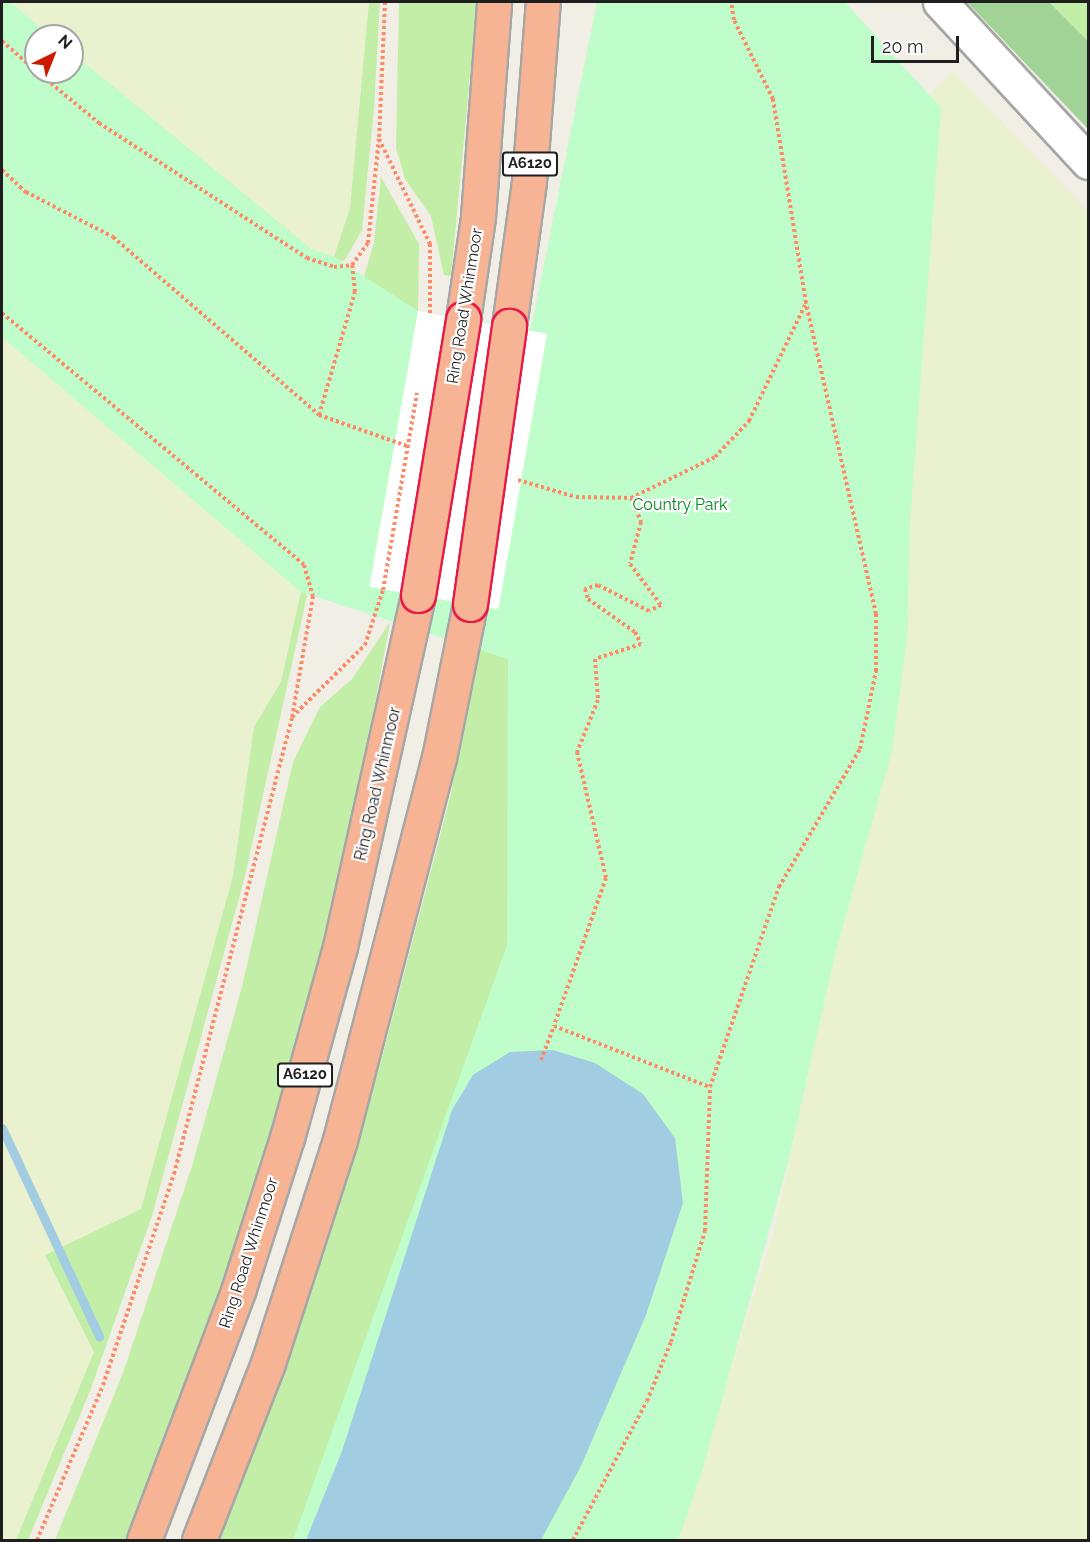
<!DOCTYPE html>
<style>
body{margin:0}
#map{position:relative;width:1090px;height:1542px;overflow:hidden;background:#f1eee5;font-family:Raleway,sans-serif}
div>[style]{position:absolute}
.farmland>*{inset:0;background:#eaf1cf}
.grass>*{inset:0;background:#c2eea7}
.forest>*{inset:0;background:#a1d397}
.park>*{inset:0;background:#bffdcb}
.water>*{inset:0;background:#a2cce1}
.pier>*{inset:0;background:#fff;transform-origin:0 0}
.stream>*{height:9px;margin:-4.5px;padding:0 4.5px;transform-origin:4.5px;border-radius:4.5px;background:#a2cce1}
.path>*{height:4px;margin-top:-2px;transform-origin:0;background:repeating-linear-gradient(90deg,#ff8967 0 3px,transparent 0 6px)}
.roads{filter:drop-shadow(2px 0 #a6a6a6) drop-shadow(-2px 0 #a6a6a6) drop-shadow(0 2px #a6a6a6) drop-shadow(0 -2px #a6a6a6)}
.tertiary>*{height:33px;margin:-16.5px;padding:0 16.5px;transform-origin:16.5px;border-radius:16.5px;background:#fff}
.trunk>*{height:33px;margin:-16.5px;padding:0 16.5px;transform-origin:16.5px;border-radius:16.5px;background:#f6b494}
.path-bridge>*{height:4px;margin-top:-2px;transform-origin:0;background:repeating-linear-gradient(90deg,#ff8967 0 3px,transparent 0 6px)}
.bridges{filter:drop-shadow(2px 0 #e81947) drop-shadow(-2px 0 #e81947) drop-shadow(0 2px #e81947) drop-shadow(0 -2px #e81947)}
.trunk-bridge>*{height:33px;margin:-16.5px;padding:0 16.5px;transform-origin:16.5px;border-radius:16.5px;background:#f6b494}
span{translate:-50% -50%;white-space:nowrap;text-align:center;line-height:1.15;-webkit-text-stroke:4.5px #fff;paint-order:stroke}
.shield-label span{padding:2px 4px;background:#fff;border:2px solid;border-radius:4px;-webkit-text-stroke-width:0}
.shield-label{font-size:15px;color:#1f1f1f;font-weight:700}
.street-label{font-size:16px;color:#1f1f1f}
.park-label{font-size:16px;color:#04871e}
.frame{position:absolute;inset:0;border:3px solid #1f1f1f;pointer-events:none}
.north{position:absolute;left:24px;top:24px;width:60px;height:60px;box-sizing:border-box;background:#fff;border:2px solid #a5a5a5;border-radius:50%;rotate:43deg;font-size:16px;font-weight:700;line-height:24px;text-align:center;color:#1f1f1f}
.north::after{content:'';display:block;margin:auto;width:21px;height:27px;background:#ce1800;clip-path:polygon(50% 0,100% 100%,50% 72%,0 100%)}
.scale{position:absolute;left:871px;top:36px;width:88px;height:27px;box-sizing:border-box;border:3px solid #1f1f1f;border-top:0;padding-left:8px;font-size:18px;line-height:21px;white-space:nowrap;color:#1f1f1f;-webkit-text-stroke:4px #fff;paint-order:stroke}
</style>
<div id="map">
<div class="farmland">
<i style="clip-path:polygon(10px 2px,369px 2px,350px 208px,334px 257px,311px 249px,72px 53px,72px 36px,51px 36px)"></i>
<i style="clip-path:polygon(953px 71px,1088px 212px,1088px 1540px,678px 1540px,773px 1234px,835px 955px,892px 751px,907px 639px,918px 106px)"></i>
<i style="clip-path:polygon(2px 337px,301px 592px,281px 682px,254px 727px,233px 876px,141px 1209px,45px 1256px,94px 1352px,16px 1540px,2px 1540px)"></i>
</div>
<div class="grass">
<i style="clip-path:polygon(369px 2px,380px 2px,374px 108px,362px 230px,345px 260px,333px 262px,311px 251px,72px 72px,72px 53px,311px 249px,334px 257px,350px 208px)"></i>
<i style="clip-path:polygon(399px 2px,477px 2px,451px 276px,444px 275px,431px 216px,405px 179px,396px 148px)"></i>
<i style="clip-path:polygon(1049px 2px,1088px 2px,1088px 41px)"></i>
<i style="clip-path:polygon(381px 177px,419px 244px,418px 311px,327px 406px,374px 242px)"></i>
<i style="clip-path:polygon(2px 331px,304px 588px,307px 596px,245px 876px,152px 1216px,90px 1391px,28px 1540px,16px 1540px,94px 1352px,45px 1255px,141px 1209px,233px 876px,254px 727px,281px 682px,301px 592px)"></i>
<i style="clip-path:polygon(518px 503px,565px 1540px,215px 1540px,325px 1248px,380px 1065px,451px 794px,486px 607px)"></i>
<i style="clip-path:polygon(390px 622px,355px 813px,310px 997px,230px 1266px,177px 1412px,126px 1540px,55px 1540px,123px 1373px,192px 1166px,242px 987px,293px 762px,320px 707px,352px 679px)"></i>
</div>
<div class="forest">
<i style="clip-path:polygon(967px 2px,1049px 2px,1088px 41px,1088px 129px)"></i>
</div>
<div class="park">
<i style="clip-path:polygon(2px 2px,10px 2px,51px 36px,36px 36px,36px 72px,72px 72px,72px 53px,311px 249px,334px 257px,418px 311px,531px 329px,597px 2px,845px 2px,941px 108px,910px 522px,907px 639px,892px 751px,835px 955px,788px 1163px,701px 1475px,678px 1540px,293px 1540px,507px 945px,508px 659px,301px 592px,2px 337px)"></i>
</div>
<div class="water">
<i style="clip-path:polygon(553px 1050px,595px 1063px,643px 1094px,675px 1138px,683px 1203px,646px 1315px,581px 1466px,541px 1540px,306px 1540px,342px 1451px,452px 1110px,473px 1075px,510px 1052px)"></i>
</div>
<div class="pier">
<i style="left:418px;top:311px;width:131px;height:280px;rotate:10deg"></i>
</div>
<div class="stream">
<i style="left:2px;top:1128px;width:230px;rotate:65deg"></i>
</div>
<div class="path">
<i style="left:385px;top:2px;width:137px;rotate:92.5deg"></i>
<i style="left:379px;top:139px;width:117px;rotate:64.1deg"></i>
<i style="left:430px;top:244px;width:69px;rotate:90deg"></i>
<i style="left:2px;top:41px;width:45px;rotate:41.4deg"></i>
<i style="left:37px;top:72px;width:80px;rotate:39.4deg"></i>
<i style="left:99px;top:123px;width:248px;rotate:33deg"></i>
<i style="left:307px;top:258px;width:28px;rotate:18deg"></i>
<i style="left:334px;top:267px;width:18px;rotate:-6deg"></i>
<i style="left:352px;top:265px;width:27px;rotate:-54deg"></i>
<i style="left:368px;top:243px;width:105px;rotate:-84deg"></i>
<i style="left:2px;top:170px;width:33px;rotate:43deg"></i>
<i style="left:26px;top:192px;width:98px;rotate:27.3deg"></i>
<i style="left:113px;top:237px;width:272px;rotate:40.8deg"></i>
<i style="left:319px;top:415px;width:96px;rotate:19.4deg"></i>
<i style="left:2px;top:313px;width:393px;rotate:39.8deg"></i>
<i style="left:304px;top:565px;width:32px;rotate:74deg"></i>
<i style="left:313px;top:596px;width:123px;rotate:99.8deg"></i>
<i style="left:319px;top:415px;width:128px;rotate:-73.7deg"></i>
<i style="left:355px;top:292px;width:27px;rotate:-96deg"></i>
<i style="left:518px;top:480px;width:60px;rotate:16.3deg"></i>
<i style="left:576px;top:497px;width:55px;rotate:1deg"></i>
<i style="left:631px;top:498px;width:93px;rotate:-26deg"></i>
<i style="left:715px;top:457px;width:50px;rotate:-46.6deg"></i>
<i style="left:749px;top:421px;width:131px;rotate:-64.2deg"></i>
<i style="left:631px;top:498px;width:26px;rotate:67deg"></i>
<i style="left:641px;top:522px;width:43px;rotate:104.7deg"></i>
<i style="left:630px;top:564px;width:51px;rotate:52.9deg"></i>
<i style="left:661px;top:605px;width:13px;rotate:153deg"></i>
<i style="left:649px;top:611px;width:57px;rotate:-153deg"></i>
<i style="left:598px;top:585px;width:14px;rotate:163deg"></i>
<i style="left:585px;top:589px;width:10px;rotate:73deg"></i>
<i style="left:588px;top:599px;width:57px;rotate:35.1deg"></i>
<i style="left:635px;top:632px;width:13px;rotate:63deg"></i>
<i style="left:641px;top:644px;width:48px;rotate:161.9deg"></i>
<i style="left:595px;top:659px;width:41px;rotate:85.8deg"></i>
<i style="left:598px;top:700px;width:56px;rotate:112deg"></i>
<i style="left:577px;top:752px;width:129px;rotate:77deg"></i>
<i style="left:606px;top:878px;width:157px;rotate:109.4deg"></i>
<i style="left:554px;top:1026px;width:168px;rotate:21.4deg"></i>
<i style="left:541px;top:1060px;width:36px;rotate:-69deg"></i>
<i style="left:37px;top:1540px;width:168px;rotate:-66.9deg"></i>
<i style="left:103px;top:1385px;width:223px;rotate:-71.4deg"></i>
<i style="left:174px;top:1174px;width:472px;rotate:-75.5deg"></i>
<i style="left:292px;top:717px;width:103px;rotate:-44.6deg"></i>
<i style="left:365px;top:645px;width:58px;rotate:-71.9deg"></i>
<i style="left:573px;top:1540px;width:157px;rotate:-62deg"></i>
<i style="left:647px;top:1401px;width:64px;rotate:-67.9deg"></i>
<i style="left:671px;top:1342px;width:116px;rotate:-73deg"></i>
<i style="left:705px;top:1231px;width:144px;rotate:-88deg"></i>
<i style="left:710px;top:1087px;width:212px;rotate:-71deg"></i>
<i style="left:779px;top:887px;width:160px;rotate:-59.6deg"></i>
<i style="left:860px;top:749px;width:80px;rotate:-78.4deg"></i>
<i style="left:876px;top:671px;width:57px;rotate:-90deg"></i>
<i style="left:876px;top:614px;width:319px;rotate:-102.7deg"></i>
<i style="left:806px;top:303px;width:207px;rotate:-99.2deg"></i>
<i style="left:773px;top:99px;width:88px;rotate:-116.3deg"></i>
<i style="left:734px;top:20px;width:18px;rotate:-99deg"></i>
</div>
<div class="roads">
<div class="tertiary">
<i style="left:940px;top:2px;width:218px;rotate:47.2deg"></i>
</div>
<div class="trunk">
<i style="left:463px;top:319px;width:103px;rotate:-81.6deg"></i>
<i style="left:478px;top:217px;width:216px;rotate:-85.7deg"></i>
<i style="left:509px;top:326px;width:145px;rotate:-82.1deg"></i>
<i style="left:529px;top:182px;width:181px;rotate:-85.6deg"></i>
<i style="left:144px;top:1540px;width:269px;rotate:-69.3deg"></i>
<i style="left:239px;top:1288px;width:157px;rotate:-72.3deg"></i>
<i style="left:287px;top:1138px;width:198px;rotate:-74.5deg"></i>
<i style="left:340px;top:947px;width:361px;rotate:-77.5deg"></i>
<i style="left:199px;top:1540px;width:190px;rotate:-68.7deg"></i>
<i style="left:268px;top:1363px;width:234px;rotate:-72.1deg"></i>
<i style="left:340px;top:1140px;width:395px;rotate:-75.5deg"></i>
<i style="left:439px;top:758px;width:157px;rotate:-78.6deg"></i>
</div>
</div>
<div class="path-bridge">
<i style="left:383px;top:590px;width:200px;rotate:-80.2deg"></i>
</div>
<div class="bridges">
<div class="trunk-bridge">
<i style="left:418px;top:595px;width:280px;rotate:-80.7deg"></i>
<i style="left:470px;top:604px;width:281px;rotate:-82deg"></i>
</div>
</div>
<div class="shield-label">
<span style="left:530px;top:164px">A6120</span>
<span style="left:305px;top:1075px">A6120</span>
</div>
<div class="street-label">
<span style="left:465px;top:306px;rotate:-81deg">Ring Road Whinmoor</span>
<span style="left:378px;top:784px;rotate:-77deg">Ring Road Whinmoor</span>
<span style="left:249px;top:1253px;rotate:-72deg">Ring Road Whinmoor</span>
</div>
<div class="park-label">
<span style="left:680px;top:505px">Country Park</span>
</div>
<div class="frame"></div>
<div class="north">N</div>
<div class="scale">20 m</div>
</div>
